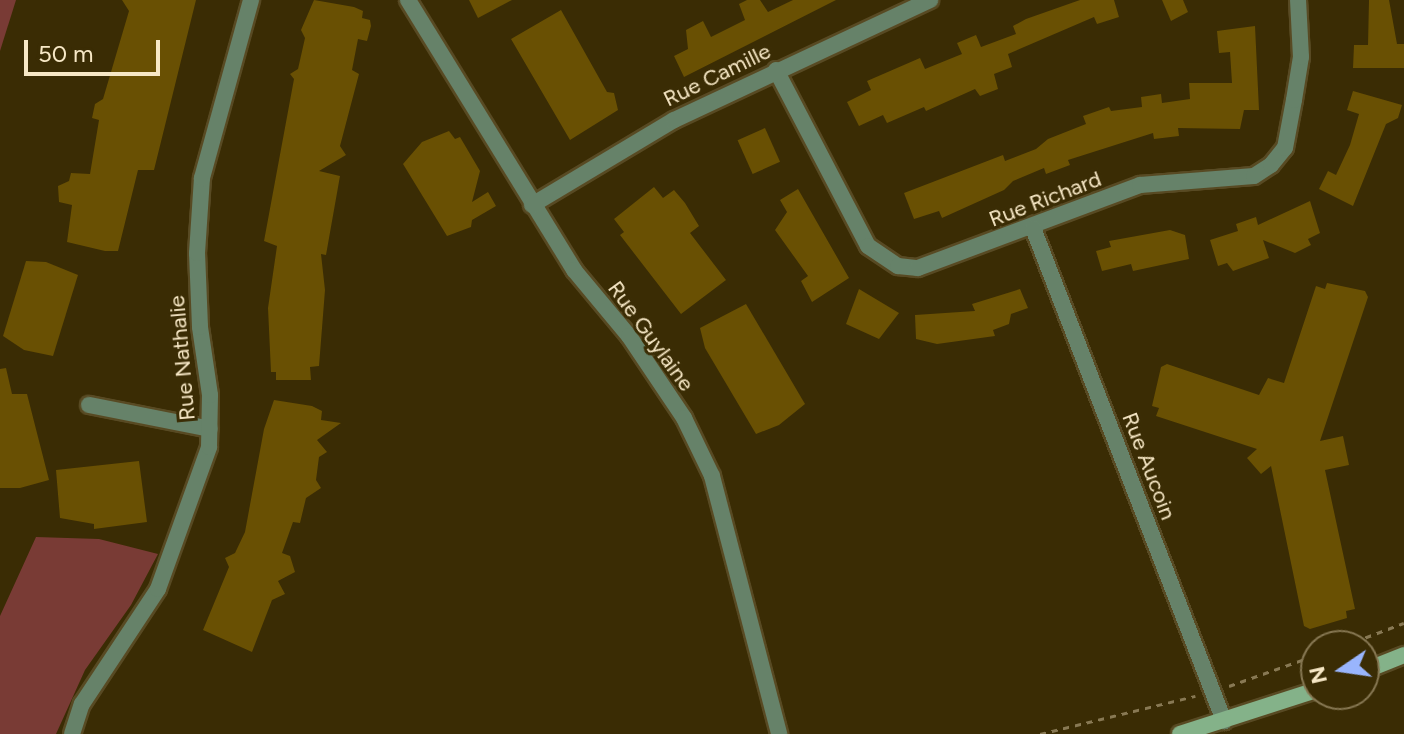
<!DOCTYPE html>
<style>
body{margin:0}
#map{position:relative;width:1404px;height:734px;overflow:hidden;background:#3a2c04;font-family:Figtree,sans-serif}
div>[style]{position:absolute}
.green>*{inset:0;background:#793b35}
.building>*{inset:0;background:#695003;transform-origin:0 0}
.path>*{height:3px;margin-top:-1.5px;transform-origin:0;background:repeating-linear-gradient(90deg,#887954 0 6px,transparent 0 12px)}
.roads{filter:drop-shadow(2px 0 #584a23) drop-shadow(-2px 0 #584a23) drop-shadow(0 2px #584a23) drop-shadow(0 -2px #584a23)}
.street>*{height:16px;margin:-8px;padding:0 8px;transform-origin:8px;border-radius:8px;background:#668269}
.secondary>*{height:16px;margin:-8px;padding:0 8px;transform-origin:8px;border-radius:8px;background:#84b289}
span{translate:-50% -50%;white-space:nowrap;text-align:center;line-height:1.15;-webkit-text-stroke:6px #3a2c04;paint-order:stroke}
.street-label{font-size:22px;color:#f7e8c6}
.north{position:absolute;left:1300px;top:630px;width:80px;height:80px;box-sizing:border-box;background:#3a2c04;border:2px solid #867752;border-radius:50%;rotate:257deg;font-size:22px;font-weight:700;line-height:32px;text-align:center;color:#f7e8c6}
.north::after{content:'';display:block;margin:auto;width:28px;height:36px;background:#99b5fd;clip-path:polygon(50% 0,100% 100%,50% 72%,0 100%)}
.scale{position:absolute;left:24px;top:40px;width:136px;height:36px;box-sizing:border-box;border:4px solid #f7e8c6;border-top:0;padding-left:10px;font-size:24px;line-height:28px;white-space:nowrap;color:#f7e8c6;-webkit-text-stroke:6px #3a2c04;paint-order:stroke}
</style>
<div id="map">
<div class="green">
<i style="clip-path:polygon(0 0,16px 0,0 51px)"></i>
<i style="clip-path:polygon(36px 537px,99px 539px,158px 554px,131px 605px,85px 670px,56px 734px,0 734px,0 616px)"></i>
</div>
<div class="building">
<i style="clip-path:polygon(122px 0,196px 0,154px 170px,138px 170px,118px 251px,105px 251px,67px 242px,72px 205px,59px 202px,58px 186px,69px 181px,71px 173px,90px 174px,99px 120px,92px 118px,95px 104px,103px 99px,129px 11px)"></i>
<i style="clip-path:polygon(314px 0,354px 7px,363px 11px,362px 18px,370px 20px,371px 26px,367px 41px,358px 39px,352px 70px,359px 74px,340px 146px,346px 155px,319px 171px,340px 176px,326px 255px,321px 254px,325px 290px,319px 366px,310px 367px,311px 380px,276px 380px,276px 372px,271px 372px,268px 308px,277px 246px,264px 241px,294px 79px,290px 74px,298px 69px,305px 38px,301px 30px)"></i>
<i style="clip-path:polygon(469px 0,512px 0,478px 18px)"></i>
<i style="clip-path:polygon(747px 0,760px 0,768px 12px,793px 0,836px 0,684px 77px,674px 56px,688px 49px,686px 30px,703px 21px,711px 37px,745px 20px,739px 4px)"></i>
<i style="clip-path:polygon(1080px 0,1114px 0,1119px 17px,1097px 24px,1094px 17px,1008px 54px,1012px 67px,994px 74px,998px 89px,980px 96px,975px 89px,926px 111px,924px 107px,887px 123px,883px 115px,859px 126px,847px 102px,871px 90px,867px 81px,920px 58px,925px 69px,962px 54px,957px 43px,976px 35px,981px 47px,1016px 34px,1013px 26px,1026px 19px)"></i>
<i style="clip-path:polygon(1162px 0,1183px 0,1188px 12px,1171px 21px)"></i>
<i style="clip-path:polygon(1369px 0,1389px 0,1397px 44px,1404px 44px,1404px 68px,1353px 68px,1354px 45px,1368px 45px)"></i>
<i style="clip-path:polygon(561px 10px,607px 92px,614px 93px,618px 110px,570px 140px,511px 39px)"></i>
<i style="clip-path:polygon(1255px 26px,1259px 110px,1244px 110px,1240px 129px,1178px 128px,1179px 136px,1154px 139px,1153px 133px,1068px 160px,1070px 165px,1046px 174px,1044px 168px,1013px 181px,1004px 190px,942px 218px,939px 211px,914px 219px,904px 193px,1003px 155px,1005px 161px,1036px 149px,1048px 139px,1086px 124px,1083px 116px,1109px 107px,1111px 111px,1142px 107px,1141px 97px,1161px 94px,1162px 103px,1190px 99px,1189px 83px,1232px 83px,1230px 52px,1219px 53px,1217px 31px)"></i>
<i style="clip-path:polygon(1353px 91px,1402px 105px,1398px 118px,1386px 124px,1353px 206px,1319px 189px,1328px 171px,1336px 175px,1350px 145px,1359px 114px,1347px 110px)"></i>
<i style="left:765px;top:128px;width:37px;height:30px;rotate:66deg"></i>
<i style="clip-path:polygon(449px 131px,455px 139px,460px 137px,480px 171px,472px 202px,488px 192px,496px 206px,472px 220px,471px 227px,447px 236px,403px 164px,422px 142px)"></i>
<i style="clip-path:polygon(654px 187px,663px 198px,674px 190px,685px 203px,699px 226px,690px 233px,726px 280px,681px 314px,620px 235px,624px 232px,614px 219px)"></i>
<i style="clip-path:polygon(798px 189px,849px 278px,812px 302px,801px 281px,808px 276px,775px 230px,787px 212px,780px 200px)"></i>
<i style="clip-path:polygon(1310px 201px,1320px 233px,1308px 239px,1311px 245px,1295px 253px,1263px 240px,1269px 258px,1233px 271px,1227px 263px,1218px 266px,1210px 240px,1238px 231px,1236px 224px,1256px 217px,1258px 225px)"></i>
<i style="clip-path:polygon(1170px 230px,1185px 235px,1189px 259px,1133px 271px,1131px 264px,1102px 271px,1096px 251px,1111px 247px,1109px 241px)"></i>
<i style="clip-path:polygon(26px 261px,46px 262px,78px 275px,53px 356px,24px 350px,3px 336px)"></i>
<i style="clip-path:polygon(1327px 283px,1365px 291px,1368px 297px,1320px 441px,1343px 436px,1349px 465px,1325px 470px,1355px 609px,1346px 611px,1347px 618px,1310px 629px,1304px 626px,1271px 466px,1261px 474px,1247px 458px,1257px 449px,1156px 416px,1159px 408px,1152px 406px,1161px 367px,1167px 364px,1259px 395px,1268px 378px,1284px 383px,1316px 286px,1325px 289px)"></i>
<i style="clip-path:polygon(859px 289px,899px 313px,879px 339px,846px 324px)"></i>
<i style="clip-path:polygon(1020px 289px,1028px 308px,1011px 314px,1009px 324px,993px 330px,995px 336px,937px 344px,916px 339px,915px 315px,975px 311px,972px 304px)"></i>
<i style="clip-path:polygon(746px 304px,805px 404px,779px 425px,756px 434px,705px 348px,700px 328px)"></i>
<i style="clip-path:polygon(6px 368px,12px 394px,27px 394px,49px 480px,20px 488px,0 488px,0 369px)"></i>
<i style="clip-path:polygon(274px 400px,312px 406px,322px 411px,321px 420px,341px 423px,317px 440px,327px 452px,319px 457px,316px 480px,321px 488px,306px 498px,300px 523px,293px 522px,282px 553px,290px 556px,295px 572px,278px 581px,285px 594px,272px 600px,252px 652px,203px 630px,229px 567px,225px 558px,235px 553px,245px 532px,264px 429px)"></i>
<i style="clip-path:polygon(139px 461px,147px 522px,94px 529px,94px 524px,60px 518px,56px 470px)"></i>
</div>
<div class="path">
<i style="left:1343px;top:646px;width:65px;rotate:-20.7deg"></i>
<i style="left:1229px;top:686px;width:92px;rotate:-19.6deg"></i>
<i style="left:1040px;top:734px;width:160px;rotate:-13.8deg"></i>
</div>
<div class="roads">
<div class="street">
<i style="left:408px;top:0;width:317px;rotate:58.4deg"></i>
<i style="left:574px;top:270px;width:86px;rotate:50.2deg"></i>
<i style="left:629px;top:336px;width:99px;rotate:56.1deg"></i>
<i style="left:684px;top:418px;width:64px;rotate:64.2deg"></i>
<i style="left:712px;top:476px;width:267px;rotate:75.4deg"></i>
<i style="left:776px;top:70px;width:199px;rotate:62.4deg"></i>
<i style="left:868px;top:246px;width:36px;rotate:34deg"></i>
<i style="left:898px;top:266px;width:20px;rotate:6deg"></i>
<i style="left:918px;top:268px;width:237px;rotate:-20.5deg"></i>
<i style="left:1140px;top:185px;width:114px;rotate:-4.5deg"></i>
<i style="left:1254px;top:176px;width:20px;rotate:-33deg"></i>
<i style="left:1271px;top:165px;width:22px;rotate:-51deg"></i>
<i style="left:1285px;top:148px;width:49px;rotate:-79.4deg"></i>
<i style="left:1294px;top:100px;width:44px;rotate:-80.8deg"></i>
<i style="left:1301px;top:57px;width:57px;rotate:-93deg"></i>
<i style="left:532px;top:205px;width:165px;rotate:-30.9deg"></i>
<i style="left:674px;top:120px;width:283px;rotate:-25.1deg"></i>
<i style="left:1033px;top:228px;width:529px;rotate:68.82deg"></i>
<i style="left:89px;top:405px;width:123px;rotate:11.2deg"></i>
<i style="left:72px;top:734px;width:32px;rotate:-72deg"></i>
<i style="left:82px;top:704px;width:138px;rotate:-56.5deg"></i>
<i style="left:158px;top:589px;width:151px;rotate:-70.2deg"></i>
<i style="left:209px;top:447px;width:52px;rotate:-88.9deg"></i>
<i style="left:210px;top:395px;width:69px;rotate:-98.4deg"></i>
<i style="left:200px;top:327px;width:74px;rotate:-92.3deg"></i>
<i style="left:197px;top:253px;width:75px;rotate:-86.2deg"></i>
<i style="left:202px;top:178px;width:185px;rotate:-74.6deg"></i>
</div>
<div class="secondary">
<i style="left:1364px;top:671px;width:43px;rotate:-21.8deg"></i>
<i style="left:1180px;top:734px;width:143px;rotate:-17.9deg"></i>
</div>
</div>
<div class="street-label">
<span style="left:717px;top:75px;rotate:-26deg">Rue Camille</span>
<span style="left:1045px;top:199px;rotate:-21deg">Rue Richard</span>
<span style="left:651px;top:336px;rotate:54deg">Rue Guylaine</span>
<span style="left:182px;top:358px;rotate:-95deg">Rue Nathalie</span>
<span style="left:1149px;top:466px;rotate:69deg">Rue Aucoin</span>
</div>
<div class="north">N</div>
<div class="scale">50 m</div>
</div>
